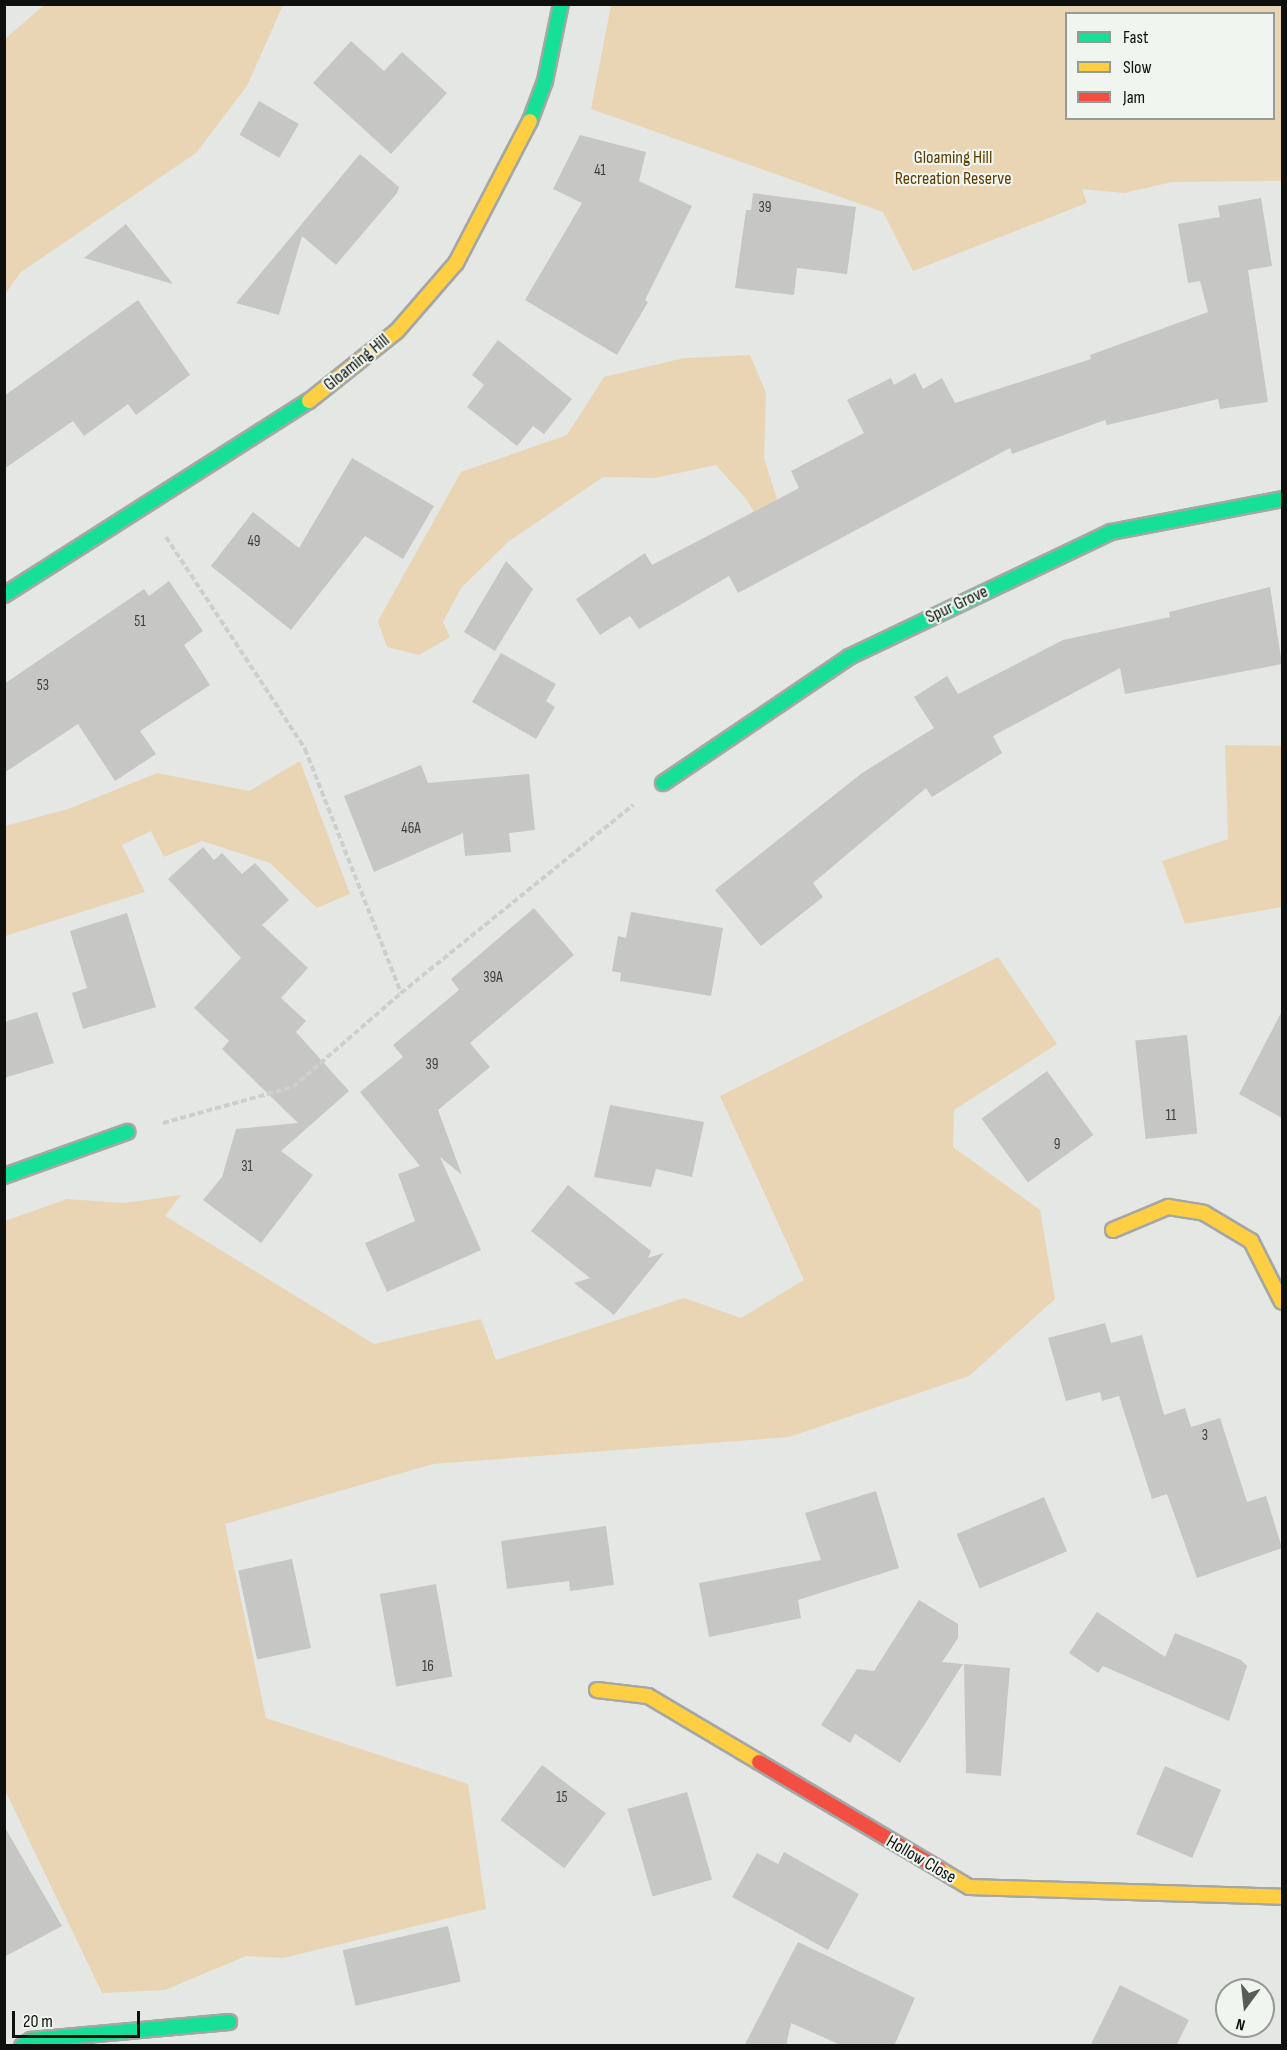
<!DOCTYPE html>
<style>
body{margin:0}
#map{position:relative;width:1287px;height:2050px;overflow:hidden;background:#e4e7e3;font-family:"Sofia Sans Condensed",sans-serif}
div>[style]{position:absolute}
.green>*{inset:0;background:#e9d5b3}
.building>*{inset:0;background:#c6c7c4;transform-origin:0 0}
.path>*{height:4px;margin-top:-2px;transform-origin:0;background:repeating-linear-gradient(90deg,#cecece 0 6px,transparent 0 9px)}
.roads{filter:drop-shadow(2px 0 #a5a7a5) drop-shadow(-2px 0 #a5a7a5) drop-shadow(0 2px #a5a7a5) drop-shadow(0 -2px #a5a7a5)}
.fast>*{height:14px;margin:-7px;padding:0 7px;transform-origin:7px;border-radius:7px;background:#16e098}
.slow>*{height:14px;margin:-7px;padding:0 7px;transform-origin:7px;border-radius:7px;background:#ffcf43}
.jam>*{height:14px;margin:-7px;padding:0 7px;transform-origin:7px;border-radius:7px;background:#f24e42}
span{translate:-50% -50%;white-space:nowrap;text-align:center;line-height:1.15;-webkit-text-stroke:4.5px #f0f5ef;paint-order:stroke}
.number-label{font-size:15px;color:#3c3e3c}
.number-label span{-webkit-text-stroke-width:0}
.park-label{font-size:18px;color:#5b3d00}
.street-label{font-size:18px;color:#0e100e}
.frame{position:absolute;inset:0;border:6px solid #0e100e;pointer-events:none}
.legend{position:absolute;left:1065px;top:12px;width:210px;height:108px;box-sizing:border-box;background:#f0f5ef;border:2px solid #969995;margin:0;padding:8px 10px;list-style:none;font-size:18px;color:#0e100e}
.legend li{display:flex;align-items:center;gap:12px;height:30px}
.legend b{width:30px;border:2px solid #969995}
.north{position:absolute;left:1215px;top:1978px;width:60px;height:60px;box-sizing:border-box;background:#f0f5ef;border:2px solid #969995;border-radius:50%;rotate:195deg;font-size:16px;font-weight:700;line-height:24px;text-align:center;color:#0e100e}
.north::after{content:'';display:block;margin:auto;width:21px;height:27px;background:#595b59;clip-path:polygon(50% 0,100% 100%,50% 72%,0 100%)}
.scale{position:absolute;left:12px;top:2011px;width:128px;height:27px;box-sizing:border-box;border:3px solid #0e100e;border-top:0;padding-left:8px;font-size:18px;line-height:21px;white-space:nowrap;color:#0e100e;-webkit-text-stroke:4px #f0f5ef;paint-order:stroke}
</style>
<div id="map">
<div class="green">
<i style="clip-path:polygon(44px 5px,283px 5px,247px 86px,196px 153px,21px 272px,5px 294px,5px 39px)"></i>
<i style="clip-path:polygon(evenodd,611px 5px,1282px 5px,1282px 181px,1172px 182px,1124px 193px,1082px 189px,1087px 203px,913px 271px,883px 212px,591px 109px,611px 5px,1066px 14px,1274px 14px,1274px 118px,1066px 118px,1066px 14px)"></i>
<i style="clip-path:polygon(750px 355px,766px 393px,764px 458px,787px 531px,769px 539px,747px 500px,716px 465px,655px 478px,603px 477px,508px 542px,461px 588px,443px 622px,450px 637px,419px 655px,387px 647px,378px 621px,461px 472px,567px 435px,604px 377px,684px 358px)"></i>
<i style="clip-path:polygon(1225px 745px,1282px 746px,1282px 907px,1185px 924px,1162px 861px,1228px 839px)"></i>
<i style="clip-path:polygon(300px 761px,350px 894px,317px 908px,270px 863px,202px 841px,164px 857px,151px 831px,122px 845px,145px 892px,5px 936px,5px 826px,68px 809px,157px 773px,249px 791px)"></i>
<i style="clip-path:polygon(998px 957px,1057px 1044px,954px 1110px,953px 1147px,1040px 1210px,1055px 1299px,969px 1376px,789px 1437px,433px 1464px,225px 1524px,266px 1718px,468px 1784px,486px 1909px,283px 1958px,246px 1956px,165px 1990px,102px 1993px,5px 1790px,5px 1221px,67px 1199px,124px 1203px,181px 1195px,165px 1216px,374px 1344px,481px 1319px,496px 1360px,684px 1298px,741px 1318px,804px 1280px,720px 1096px)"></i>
</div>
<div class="building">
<i style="clip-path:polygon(351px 41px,384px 71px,402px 52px,447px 93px,391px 154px,313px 83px)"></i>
<i style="left:259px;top:101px;width:46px;height:39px;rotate:30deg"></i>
<i style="clip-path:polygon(580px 135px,646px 152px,639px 181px,692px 206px,645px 300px,648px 302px,617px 355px,525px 300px,582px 203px,553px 189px)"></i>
<i style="clip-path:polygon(360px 154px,399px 187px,397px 193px,336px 265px,302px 236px,279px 315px,236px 303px)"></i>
<i style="clip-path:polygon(753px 193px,856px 207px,847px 274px,797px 268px,794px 295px,735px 288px,746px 210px,751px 210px)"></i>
<i style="clip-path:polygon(1261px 198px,1272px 266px,1248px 270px,1268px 402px,1220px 409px,1218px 399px,1107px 425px,1105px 420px,1012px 454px,1010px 448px,738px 593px,729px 576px,639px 629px,630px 616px,600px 635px,576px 599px,645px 553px,652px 565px,799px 488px,791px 471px,864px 433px,847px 400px,891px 378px,894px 385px,915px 373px,923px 389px,942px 378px,955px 403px,1091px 359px,1090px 355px,1208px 312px,1200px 281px,1188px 283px,1178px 224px,1220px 217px,1218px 206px)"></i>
<i style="clip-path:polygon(126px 224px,173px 284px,84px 258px)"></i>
<i style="clip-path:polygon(138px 300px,190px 375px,136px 415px,128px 404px,84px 436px,73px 421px,4px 469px,4px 396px)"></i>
<i style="clip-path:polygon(498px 340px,572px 399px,544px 434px,533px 426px,517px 446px,467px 407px,484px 385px,472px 375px)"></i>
<i style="clip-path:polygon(352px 458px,434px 506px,403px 559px,365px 536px,291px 630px,211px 566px,253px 512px,299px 548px)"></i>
<i style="clip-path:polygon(506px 561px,533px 589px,495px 651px,464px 632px)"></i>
<i style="clip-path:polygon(169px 581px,203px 631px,184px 645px,210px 685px,140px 731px,156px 754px,115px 781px,78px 724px,4px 773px,4px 684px,144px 589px,149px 596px)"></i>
<i style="clip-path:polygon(1270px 587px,1282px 664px,1125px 694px,1120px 668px,993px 736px,1002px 753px,932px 797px,926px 788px,813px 883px,823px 897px,761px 946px,715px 890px,862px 773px,934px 728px,914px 697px,947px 676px,958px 694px,1063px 640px,1170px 617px,1169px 612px)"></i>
<i style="clip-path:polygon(501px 653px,556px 684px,546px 701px,555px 707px,536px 739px,472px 702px)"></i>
<i style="clip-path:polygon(421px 765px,428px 783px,529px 774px,535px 830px,509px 833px,511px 852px,465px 856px,463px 833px,374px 872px,344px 796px)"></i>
<i style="clip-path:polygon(203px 847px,214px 860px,222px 853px,242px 874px,255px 863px,289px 900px,262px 925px,308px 968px,281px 998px,306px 1021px,296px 1032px,349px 1091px,281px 1151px,313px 1175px,261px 1243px,203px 1200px,222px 1177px,236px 1129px,298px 1123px,222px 1049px,229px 1041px,194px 1008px,241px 958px,168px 879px)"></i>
<i style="clip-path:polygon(534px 908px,574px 955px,470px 1043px,490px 1067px,438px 1110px,462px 1175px,440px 1157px,481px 1250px,387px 1292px,365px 1243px,415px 1221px,398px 1174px,420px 1166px,360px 1092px,403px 1057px,393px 1045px,459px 990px,451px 979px)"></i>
<i style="clip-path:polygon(631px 912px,723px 928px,711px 996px,620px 981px,621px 973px,612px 971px,618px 936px,626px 938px)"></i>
<i style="clip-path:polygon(127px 913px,156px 1007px,83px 1029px,72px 993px,87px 988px,70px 931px)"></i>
<i style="clip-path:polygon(1282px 1011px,1282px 1118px,1239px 1094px)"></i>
<i style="clip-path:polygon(37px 1012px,54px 1063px,4px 1078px,4px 1022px)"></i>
<i style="left:1187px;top:1035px;width:99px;height:52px;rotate:84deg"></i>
<i style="left:1047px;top:1071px;width:79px;height:81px;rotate:54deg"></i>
<i style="clip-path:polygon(610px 1105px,704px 1122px,692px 1177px,656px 1169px,651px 1187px,594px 1177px)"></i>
<i style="clip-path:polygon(568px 1185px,651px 1251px,648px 1258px,664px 1253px,614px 1315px,574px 1283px,590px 1278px,531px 1231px)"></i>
<i style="clip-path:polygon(1105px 1323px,1111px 1343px,1142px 1335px,1164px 1415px,1185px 1408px,1191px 1427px,1220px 1418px,1247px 1502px,1266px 1496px,1282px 1548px,1197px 1578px,1167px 1494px,1152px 1499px,1119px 1396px,1102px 1401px,1100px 1392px,1066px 1401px,1048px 1338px)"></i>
<i style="clip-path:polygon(876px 1491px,899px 1568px,798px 1600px,801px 1618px,709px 1637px,699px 1583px,821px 1560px,805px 1513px)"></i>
<i style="left:1044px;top:1497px;width:59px;height:95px;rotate:67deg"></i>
<i style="clip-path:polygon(606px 1526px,614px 1585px,570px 1591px,569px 1581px,507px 1589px,501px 1541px)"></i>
<i style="left:292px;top:1559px;width:91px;height:55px;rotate:78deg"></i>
<i style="left:436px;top:1584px;width:94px;height:57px;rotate:80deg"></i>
<i style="clip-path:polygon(919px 1600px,958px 1624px,958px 1638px,942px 1662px,963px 1664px,900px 1763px,855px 1734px,850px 1743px,821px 1725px,857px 1669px,874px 1671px)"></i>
<i style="clip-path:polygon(1097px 1612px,1165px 1657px,1175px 1633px,1241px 1660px,1247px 1666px,1229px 1721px,1103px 1666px,1098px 1673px,1069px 1653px)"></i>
<i style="clip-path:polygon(964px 1664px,1010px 1668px,1001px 1776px,966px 1773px)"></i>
<i style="left:542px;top:1765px;width:80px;height:69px;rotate:37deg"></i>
<i style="left:1165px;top:1766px;width:61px;height:74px;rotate:23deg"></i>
<i style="left:687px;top:1792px;width:91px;height:62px;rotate:74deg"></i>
<i style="clip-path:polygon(4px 1826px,62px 1926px,4px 1957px)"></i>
<i style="clip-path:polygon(784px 1852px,859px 1894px,828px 1950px,732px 1897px,757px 1853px,778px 1864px)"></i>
<i style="left:448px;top:1926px;width:57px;height:108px;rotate:77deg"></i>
<i style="clip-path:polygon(798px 1942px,915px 1998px,894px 2046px,843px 2046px,791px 2023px,786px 2046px,744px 2046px)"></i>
<i style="clip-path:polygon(1120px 1985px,1189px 2020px,1176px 2046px,1090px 2046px)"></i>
</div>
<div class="path">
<i style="left:166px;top:537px;width:254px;rotate:56.7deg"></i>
<i style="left:305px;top:749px;width:262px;rotate:68.5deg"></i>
<i style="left:163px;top:1123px;width:135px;rotate:-15.5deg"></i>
<i style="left:293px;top:1087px;width:143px;rotate:-41deg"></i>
<i style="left:401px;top:993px;width:299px;rotate:-39deg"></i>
</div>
<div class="roads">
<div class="fast">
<i style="left:530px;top:121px;width:43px;rotate:-69.4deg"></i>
<i style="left:545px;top:81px;width:79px;rotate:-78.3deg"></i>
<i style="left:4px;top:595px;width:361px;rotate:-32.5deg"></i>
<i style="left:663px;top:783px;width:225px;rotate:-34.1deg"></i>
<i style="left:849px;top:657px;width:290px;rotate:-25.5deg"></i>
<i style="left:1111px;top:532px;width:174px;rotate:-10.9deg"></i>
<i style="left:4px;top:1176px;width:131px;rotate:-19.7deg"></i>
<i style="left:22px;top:2046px;width:11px;rotate:-34deg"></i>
<i style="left:31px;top:2040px;width:199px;rotate:-5.2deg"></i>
</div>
<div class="slow">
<i style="left:309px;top:401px;width:112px;rotate:-38.5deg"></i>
<i style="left:397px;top:331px;width:90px;rotate:-49.1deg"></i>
<i style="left:456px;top:263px;width:160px;rotate:-62.5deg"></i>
<i style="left:1113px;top:1230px;width:60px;rotate:-22.7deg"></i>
<i style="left:1168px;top:1207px;width:36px;rotate:9deg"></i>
<i style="left:1204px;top:1213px;width:55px;rotate:30.8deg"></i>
<i style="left:1251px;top:1241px;width:68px;rotate:63.1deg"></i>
<i style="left:597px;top:1690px;width:51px;rotate:6.7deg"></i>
<i style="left:648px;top:1696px;width:129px;rotate:30.7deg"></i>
<i style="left:939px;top:1869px;width:35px;rotate:31deg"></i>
<i style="left:969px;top:1887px;width:313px;rotate:1.8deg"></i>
</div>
<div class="jam">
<i style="left:759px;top:1762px;width:209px;rotate:30.7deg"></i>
</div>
</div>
<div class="number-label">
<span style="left:600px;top:171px">41</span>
<span style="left:765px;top:208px">39</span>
<span style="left:254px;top:542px">49</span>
<span style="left:140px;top:622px">51</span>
<span style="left:43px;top:686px">53</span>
<span style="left:411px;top:829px">46A</span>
<span style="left:493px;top:978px">39A</span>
<span style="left:432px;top:1065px">39</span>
<span style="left:1171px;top:1116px">11</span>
<span style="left:1057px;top:1145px">9</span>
<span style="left:247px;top:1167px">31</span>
<span style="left:1205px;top:1436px">3</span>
<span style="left:428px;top:1667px">16</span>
<span style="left:562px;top:1798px">15</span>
</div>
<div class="park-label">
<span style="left:953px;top:169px">Gloaming Hill<br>Recreation Reserve</span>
</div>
<div class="street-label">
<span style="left:357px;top:363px;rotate:-39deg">Gloaming Hill</span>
<span style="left:957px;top:605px;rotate:-25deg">Spur Grove</span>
<span style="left:921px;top:1860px;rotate:30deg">Hollow Close</span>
</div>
<div class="frame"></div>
<ul class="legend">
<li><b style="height:8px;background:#16e098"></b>Fast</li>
<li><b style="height:8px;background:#ffcf43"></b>Slow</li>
<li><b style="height:8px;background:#f24e42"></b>Jam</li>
</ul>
<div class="north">N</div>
<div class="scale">20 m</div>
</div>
